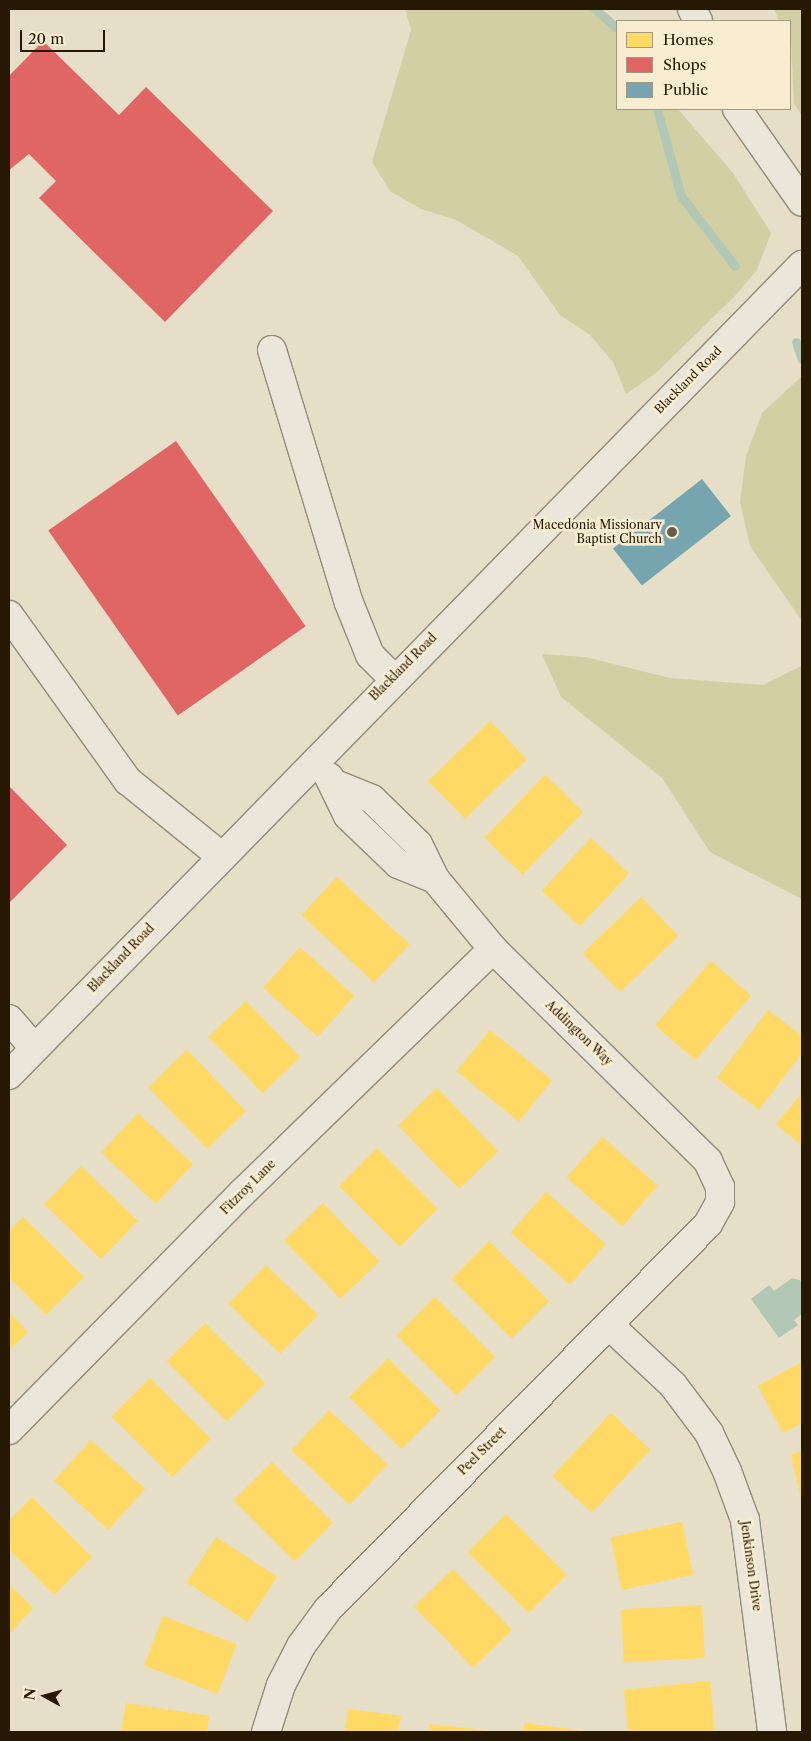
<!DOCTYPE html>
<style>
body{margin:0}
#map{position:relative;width:811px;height:1741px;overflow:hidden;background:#e6dec6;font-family:"Libre Caslon Text",serif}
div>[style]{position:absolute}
.green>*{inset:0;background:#d2cfa5}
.water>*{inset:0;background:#b2c8b5}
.homes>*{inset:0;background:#ffd966;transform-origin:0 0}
.shops>*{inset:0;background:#e06666;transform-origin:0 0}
.public>*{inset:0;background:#76a5af;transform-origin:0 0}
.stream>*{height:9px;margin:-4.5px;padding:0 4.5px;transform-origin:4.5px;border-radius:4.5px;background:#b2c8b5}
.roads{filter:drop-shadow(1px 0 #918b7b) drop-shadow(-1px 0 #918b7b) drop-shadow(0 1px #918b7b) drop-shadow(0 -1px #918b7b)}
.minor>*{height:28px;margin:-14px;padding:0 14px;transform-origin:14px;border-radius:14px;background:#eae6da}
.dots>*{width:14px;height:14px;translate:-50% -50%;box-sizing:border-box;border:2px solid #f8edd1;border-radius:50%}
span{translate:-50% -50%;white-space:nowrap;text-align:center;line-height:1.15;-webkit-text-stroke:5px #f8edd1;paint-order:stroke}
.street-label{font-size:12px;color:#271803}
.poi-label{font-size:12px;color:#271803}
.right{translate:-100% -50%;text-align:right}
.frame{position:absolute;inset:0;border:10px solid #271803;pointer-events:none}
.legend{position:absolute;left:616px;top:20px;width:175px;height:90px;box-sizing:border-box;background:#f8edd1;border:1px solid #a4987f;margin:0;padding:6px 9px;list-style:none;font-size:15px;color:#271803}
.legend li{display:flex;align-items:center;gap:10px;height:25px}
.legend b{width:25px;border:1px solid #a4987f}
.north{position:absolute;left:20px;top:1671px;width:50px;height:50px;-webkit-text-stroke:4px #f8edd1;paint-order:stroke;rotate:277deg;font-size:14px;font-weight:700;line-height:20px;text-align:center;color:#271803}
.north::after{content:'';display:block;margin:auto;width:18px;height:22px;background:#271803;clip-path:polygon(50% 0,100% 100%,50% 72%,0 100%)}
.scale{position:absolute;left:20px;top:30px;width:85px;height:22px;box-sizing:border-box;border:2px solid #271803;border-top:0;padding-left:6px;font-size:15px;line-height:18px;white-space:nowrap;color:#271803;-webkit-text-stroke:4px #f8edd1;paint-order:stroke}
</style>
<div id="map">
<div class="green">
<i style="clip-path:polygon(405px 9px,601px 9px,617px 27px,617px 109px,678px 109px,733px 173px,771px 233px,757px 270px,734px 297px,656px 373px,626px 394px,613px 362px,590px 335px,560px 315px,518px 256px,456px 220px,421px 209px,390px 191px,372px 162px,411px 30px)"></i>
<i style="clip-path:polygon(774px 9px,802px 9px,802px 115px,794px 104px,790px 21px,779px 21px)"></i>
<i style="clip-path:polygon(802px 376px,802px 899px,710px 852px,662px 778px,561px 697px,542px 654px,585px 657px,670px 678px,763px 685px,801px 666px,802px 621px,750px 546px,740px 502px,746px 456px,762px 413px)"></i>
</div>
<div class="water">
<i style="clip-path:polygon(792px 1278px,802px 1281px,802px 1314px,794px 1320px,798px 1325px,779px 1338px,751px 1299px,769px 1285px,774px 1291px)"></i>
</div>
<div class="homes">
<i style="left:490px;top:721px;width:53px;height:86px;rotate:46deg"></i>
<i style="left:545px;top:775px;width:53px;height:87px;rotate:44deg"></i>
<i style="left:591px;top:838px;width:52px;height:72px;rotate:43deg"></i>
<i style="left:337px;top:877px;width:99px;height:52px;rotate:43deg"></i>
<i style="left:641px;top:897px;width:54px;height:81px;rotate:46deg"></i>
<i style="left:300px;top:947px;width:73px;height:55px;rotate:42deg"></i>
<i style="left:711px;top:961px;width:53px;height:85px;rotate:41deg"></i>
<i style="left:246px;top:1001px;width:78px;height:52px;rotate:46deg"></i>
<i style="clip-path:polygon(768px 1010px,802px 1036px,802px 1053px,759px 1110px,717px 1078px)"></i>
<i style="left:490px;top:1030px;width:80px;height:53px;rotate:39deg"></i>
<i style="left:187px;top:1050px;width:85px;height:54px;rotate:46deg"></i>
<i style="left:437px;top:1088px;width:88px;height:54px;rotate:46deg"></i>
<i style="clip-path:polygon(802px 1093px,802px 1146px,776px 1124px)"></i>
<i style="left:138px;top:1113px;width:75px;height:54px;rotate:43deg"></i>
<i style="left:602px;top:1137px;width:74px;height:54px;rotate:41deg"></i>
<i style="left:377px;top:1148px;width:86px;height:54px;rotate:45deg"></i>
<i style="left:81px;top:1166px;width:79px;height:53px;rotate:44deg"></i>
<i style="left:546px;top:1192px;width:79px;height:54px;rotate:41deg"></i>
<i style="left:323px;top:1203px;width:81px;height:54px;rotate:46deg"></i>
<i style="clip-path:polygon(23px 1217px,84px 1277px,46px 1315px,9px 1277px,9px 1231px)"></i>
<i style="left:489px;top:1241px;width:85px;height:53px;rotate:45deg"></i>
<i style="left:266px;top:1265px;width:72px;height:54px;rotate:44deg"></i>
<i style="left:435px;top:1297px;width:85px;height:54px;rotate:45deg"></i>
<i style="clip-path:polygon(9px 1312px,28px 1332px,9px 1350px)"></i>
<i style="left:205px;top:1323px;width:85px;height:54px;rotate:45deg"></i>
<i style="left:388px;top:1358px;width:74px;height:55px;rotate:45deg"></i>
<i style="clip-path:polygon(802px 1362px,802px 1423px,783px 1433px,758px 1386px)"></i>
<i style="left:150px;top:1378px;width:86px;height:54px;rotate:45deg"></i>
<i style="left:329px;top:1410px;width:80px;height:55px;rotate:43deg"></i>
<i style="left:611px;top:1413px;width:54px;height:86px;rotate:43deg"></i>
<i style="left:91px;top:1440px;width:73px;height:55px;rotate:42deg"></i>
<i style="clip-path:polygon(802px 1451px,802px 1499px,801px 1499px,791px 1454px)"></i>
<i style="left:272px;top:1462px;width:86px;height:54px;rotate:45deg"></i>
<i style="clip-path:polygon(32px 1497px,92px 1557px,54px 1595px,9px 1549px,9px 1521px)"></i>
<i style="left:506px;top:1514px;width:86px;height:54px;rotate:45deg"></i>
<i style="left:682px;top:1522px;width:54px;height:73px;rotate:78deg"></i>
<i style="left:216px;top:1537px;width:73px;height:54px;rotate:33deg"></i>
<i style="left:453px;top:1569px;width:85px;height:54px;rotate:46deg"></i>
<i style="clip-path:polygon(9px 1584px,33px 1608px,9px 1634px)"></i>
<i style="left:702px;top:1605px;width:53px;height:81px;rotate:87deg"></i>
<i style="left:163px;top:1616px;width:79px;height:53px;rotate:21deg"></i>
<i style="clip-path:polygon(710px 1681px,715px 1732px,628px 1732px,624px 1690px)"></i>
<i style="clip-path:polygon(126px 1703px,209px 1716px,207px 1732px,121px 1732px)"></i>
<i style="clip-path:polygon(348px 1709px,401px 1716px,398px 1732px,345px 1732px)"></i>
<i style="clip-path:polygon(525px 1723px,578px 1730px,578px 1732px,523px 1732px)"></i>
<i style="clip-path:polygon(429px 1724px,483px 1730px,482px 1732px,429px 1732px)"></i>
</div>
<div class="shops">
<i style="clip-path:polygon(43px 41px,119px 115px,146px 87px,273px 211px,165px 322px,39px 198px,56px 181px,29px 154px,9px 170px,9px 76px)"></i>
<i style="left:176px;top:441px;width:226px;height:156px;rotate:55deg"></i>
<i style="clip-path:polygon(9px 786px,67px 845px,9px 903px)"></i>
</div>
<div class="public">
<i style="left:702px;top:479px;width:47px;height:113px;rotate:52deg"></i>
</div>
<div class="stream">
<i style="left:595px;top:9px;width:29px;rotate:41deg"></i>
<i style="left:657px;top:109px;width:90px;rotate:74.6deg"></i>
<i style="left:681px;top:196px;width:88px;rotate:52.4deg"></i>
<i style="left:796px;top:342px;width:18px;rotate:71deg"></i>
</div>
<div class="roads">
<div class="minor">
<i style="left:692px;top:9px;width:13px;rotate:63deg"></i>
<i style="left:737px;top:109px;width:113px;rotate:55deg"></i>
<i style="left:272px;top:350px;width:264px;rotate:73.1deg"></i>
<i style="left:349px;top:603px;width:56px;rotate:68deg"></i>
<i style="left:370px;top:655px;width:33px;rotate:45deg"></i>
<i style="left:9px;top:615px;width:204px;rotate:54.4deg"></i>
<i style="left:128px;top:781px;width:119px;rotate:38.9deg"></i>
<i style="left:329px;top:777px;width:43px;rotate:64deg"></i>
<i style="left:348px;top:816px;width:69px;rotate:43.8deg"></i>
<i style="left:398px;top:864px;width:40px;rotate:22deg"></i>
<i style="left:9px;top:1019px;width:38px;rotate:49deg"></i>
<i style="left:9px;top:1075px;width:1134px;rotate:-45.61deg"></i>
<i style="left:610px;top:1326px;width:86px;rotate:43.1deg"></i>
<i style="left:673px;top:1385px;width:60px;rotate:53.1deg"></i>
<i style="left:709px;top:1433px;width:42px;rotate:64.7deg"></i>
<i style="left:727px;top:1471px;width:52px;rotate:69.8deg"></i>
<i style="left:745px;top:1520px;width:214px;rotate:82.7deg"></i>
<i style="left:9px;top:1430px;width:332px;rotate:-45.5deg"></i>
<i style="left:242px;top:1193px;width:350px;rotate:-44.2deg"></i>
<i style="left:266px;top:1732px;width:49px;rotate:-72.3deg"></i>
<i style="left:281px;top:1685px;width:44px;rotate:-62.9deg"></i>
<i style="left:301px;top:1646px;width:46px;rotate:-53.9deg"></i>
<i style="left:328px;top:1609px;width:541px;rotate:-45.37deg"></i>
<i style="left:708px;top:1224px;width:25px;rotate:-61deg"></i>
<i style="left:720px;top:1202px;width:15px;rotate:-90deg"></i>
<i style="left:720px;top:1187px;width:29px;rotate:-115deg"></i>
<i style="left:708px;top:1161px;width:302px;rotate:-135.4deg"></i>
<i style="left:493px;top:949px;width:91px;rotate:-129.6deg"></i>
<i style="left:435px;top:879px;width:39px;rotate:-116deg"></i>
<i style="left:418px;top:844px;width:64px;rotate:-135.6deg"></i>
<i style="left:372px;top:799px;width:38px;rotate:-158deg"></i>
</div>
</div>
<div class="dots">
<i style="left:672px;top:532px;background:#6a5d47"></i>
</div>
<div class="street-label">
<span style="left:688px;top:380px;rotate:-45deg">Blackland Road</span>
<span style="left:403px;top:667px;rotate:-45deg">Blackland Road</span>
<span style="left:121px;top:958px;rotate:-46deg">Blackland Road</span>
<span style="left:579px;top:1033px;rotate:44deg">Addington Way</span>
<span style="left:248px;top:1187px;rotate:-45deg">Fitzroy Lane</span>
<span style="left:482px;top:1451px;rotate:-45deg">Peel Street</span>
<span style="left:751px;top:1566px;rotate:82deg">Jenkinson Drive</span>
</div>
<div class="poi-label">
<span class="right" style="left:662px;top:532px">Macedonia Missionary<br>Baptist Church</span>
</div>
<div class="frame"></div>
<ul class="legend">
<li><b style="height:14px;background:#ffd966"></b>Homes</li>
<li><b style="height:14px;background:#e06666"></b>Shops</li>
<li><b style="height:14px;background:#76a5af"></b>Public</li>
</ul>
<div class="north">N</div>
<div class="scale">20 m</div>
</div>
